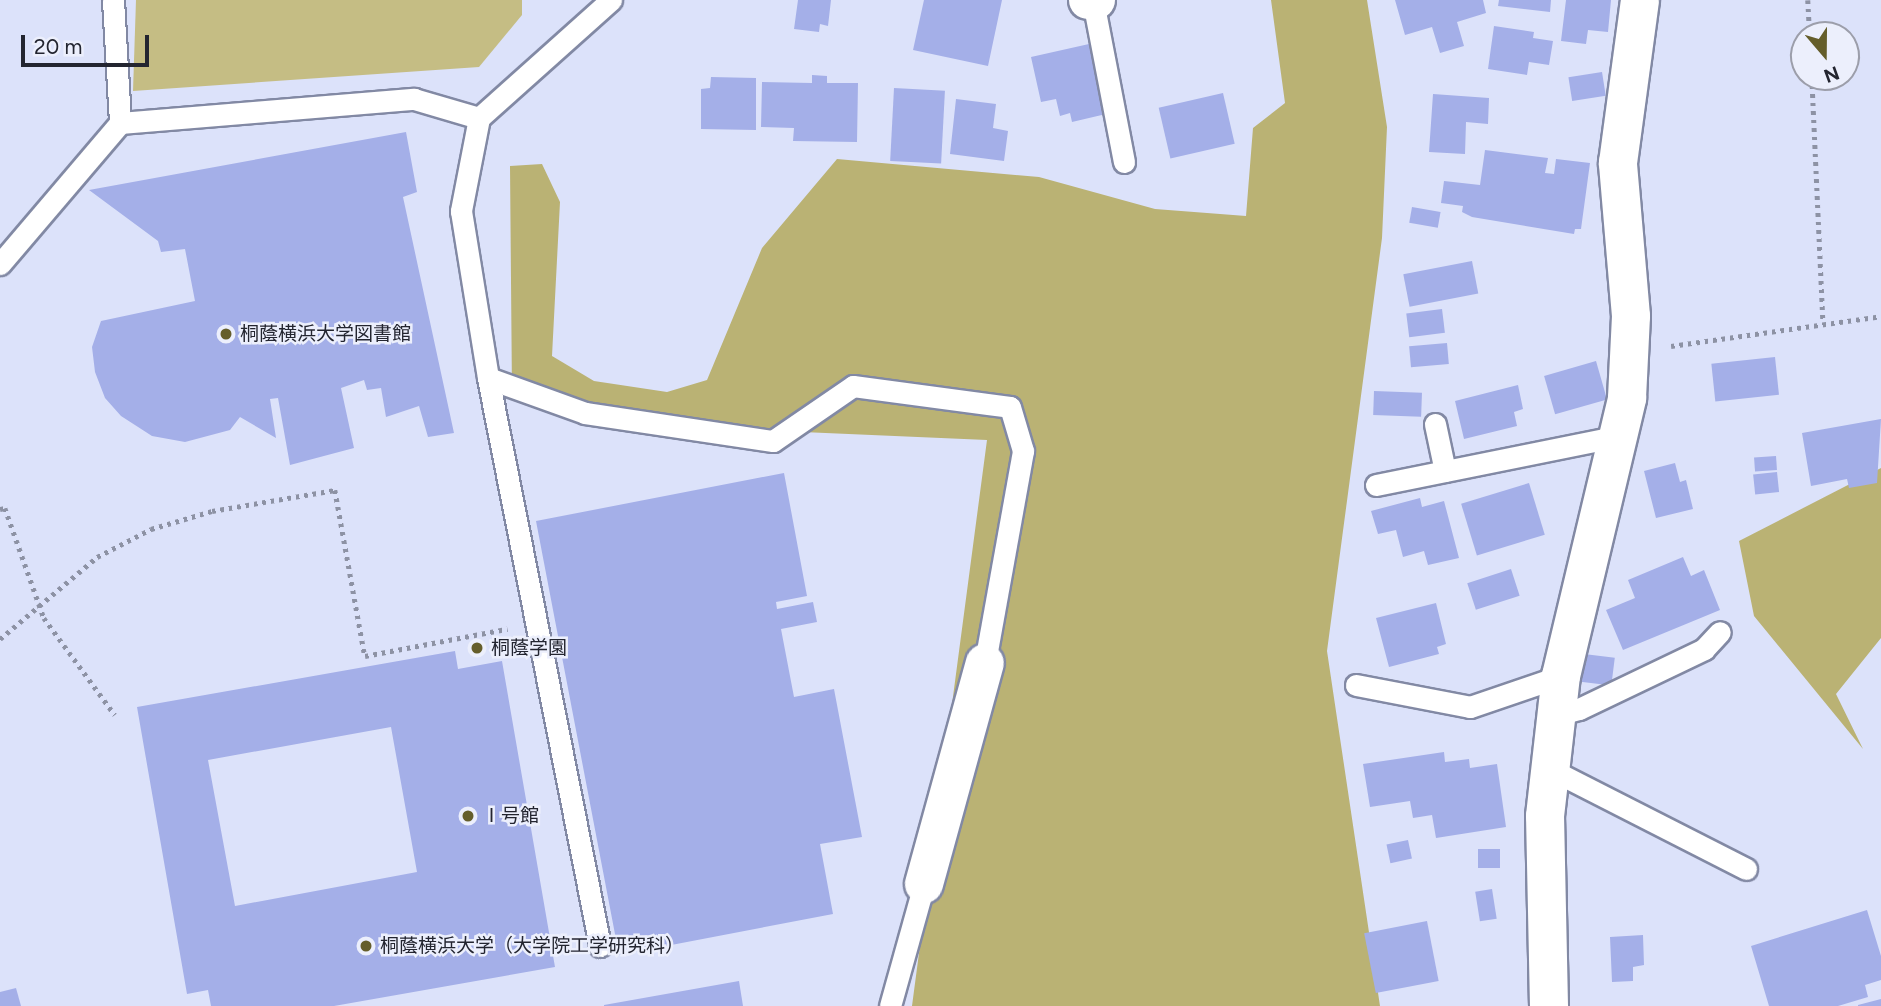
<!DOCTYPE html>
<meta charset="utf-8">
<style>
body{margin:0}
#map{position:relative;width:1881px;height:1006px;overflow:hidden;background:#dce2fa;font-family:Figtree,"Noto Sans JP",sans-serif}
div>[style]{position:absolute}
.green>*{inset:0;background:#c5bd84}
.forest>*{inset:0;background:#bab274}
.building>*{inset:0;background:#a4afe8;transform-origin:0 0}
.path>*{height:4.5px;margin-top:-2.25px;transform-origin:0;background:repeating-linear-gradient(90deg,#8d92a4 0 3.5px,transparent 0 8.5px)}
.roads{filter:drop-shadow(2px 0 #8289a4) drop-shadow(-2px 0 #8289a4) drop-shadow(0 2px #8289a4) drop-shadow(0 -2px #8289a4)}
.service>*{height:21px;margin:-10.5px;padding:0 10.5px;transform-origin:10.5px;border-radius:10.5px;background:#fff}
.minor>*{height:38px;margin:-19px;padding:0 19px;transform-origin:19px;border-radius:19px;background:#fff}
.dots>*{width:19px;height:19px;translate:-50% -50%;box-sizing:border-box;border:4px solid #eceffc;border-radius:50%}
span{translate:-50% -50%;white-space:nowrap;text-align:center;line-height:1.15;-webkit-text-stroke:5px #eceffc;paint-order:stroke}
.poi-label{font-size:19px;color:#232530}
.left{translate:0 -50%;text-align:left}
.north{position:absolute;left:1790px;top:21px;width:70px;height:70px;box-sizing:border-box;background:#eceffc;border:2px solid #9c9eaa;border-radius:50%;rotate:160deg;font-size:19px;font-weight:700;line-height:28px;text-align:center;color:#232530}
.north::after{content:'';display:block;margin:auto;width:24px;height:32px;background:#655e2b;clip-path:polygon(50% 0,100% 100%,50% 72%,0 100%)}
.scale{position:absolute;left:21px;top:35px;width:128px;height:32px;box-sizing:border-box;border:4px solid #232530;border-top:0;padding-left:9px;font-size:21px;line-height:24px;white-space:nowrap;color:#232530;-webkit-text-stroke:5px #eceffc;paint-order:stroke}
</style>
<div id="map">
<div class="green">
<i style="clip-path:polygon(136px 0,522px 0,522px 15px,479px 67px,133px 91px)"></i>
</div>
<div class="forest">
<i style="clip-path:polygon(1271px 0,1367px 0,1387px 127px,1382px 238px,1327px 651px,1380px 1006px,912px 1006px,987px 440px,575px 422px,512px 395px,510px 166px,542px 164px,560px 202px,552px 356px,594px 381px,667px 392px,707px 380px,762px 248px,837px 159px,1039px 177px,1155px 209px,1246px 216px,1253px 128px,1285px 103px)"></i>
<i style="clip-path:polygon(1881px 468px,1881px 638px,1836px 694px,1863px 749px,1754px 616px,1739px 541px)"></i>
</div>
<div class="building">
<i style="clip-path:polygon(798px 0,831px 0,828px 26px,820px 24px,819px 32px,794px 29px)"></i>
<i style="clip-path:polygon(924px 0,1002px 0,988px 66px,913px 50px)"></i>
<i style="clip-path:polygon(1395px 0,1483px 0,1486px 13px,1457px 22px,1464px 46px,1440px 53px,1432px 27px,1405px 35px)"></i>
<i style="clip-path:polygon(1499px 0,1551px 0,1550px 12px,1498px 6px)"></i>
<i style="clip-path:polygon(1566px 0,1611px 0,1608px 32px,1588px 30px,1586px 44px,1561px 41px)"></i>
<i style="clip-path:polygon(1494px 26px,1534px 32px,1533px 38px,1553px 41px,1549px 65px,1529px 62px,1527px 75px,1488px 69px)"></i>
<i style="clip-path:polygon(1089px 44px,1106px 114px,1072px 122px,1070px 113px,1060px 116px,1056px 99px,1041px 102px,1031px 57px)"></i>
<i style="left:1602px;top:72px;width:24px;height:34px;rotate:81deg"></i>
<i style="clip-path:polygon(812px 75px,827px 76px,827px 83px,858px 83px,857px 142px,793px 141px,794px 128px,761px 127px,762px 82px,812px 83px)"></i>
<i style="clip-path:polygon(711px 77px,756px 78px,756px 130px,701px 129px,701px 89px,710px 88px)"></i>
<i style="left:894px;top:88px;width:51px;height:73px;rotate:3deg"></i>
<i style="left:1223px;top:93px;width:52px;height:66px;rotate:77deg"></i>
<i style="clip-path:polygon(1433px 94px,1489px 98px,1488px 124px,1466px 122px,1465px 154px,1429px 152px)"></i>
<i style="clip-path:polygon(956px 99px,996px 104px,993px 128px,1008px 131px,1004px 161px,950px 154px)"></i>
<i style="clip-path:polygon(406px 132px,417px 192px,403px 197px,454px 433px,428px 437px,419px 406px,386px 417px,381px 388px,367px 390px,364px 380px,341px 388px,354px 448px,290px 465px,278px 398px,270px 399px,276px 438px,240px 417px,230px 430px,185px 442px,152px 436px,121px 416px,105px 398px,95px 372px,92px 347px,101px 321px,195px 301px,185px 249px,161px 252px,158px 241px,89px 190px)"></i>
<i style="clip-path:polygon(1485px 150px,1548px 158px,1545px 173px,1554px 174px,1556px 159px,1590px 163px,1581px 229px,1575px 229px,1574px 234px,1472px 217px,1462px 212px,1463px 206px,1441px 203px,1444px 181px,1480px 185px)"></i>
<i style="left:1412px;top:207px;width:29px;height:16px;rotate:10deg"></i>
<i style="left:1472px;top:261px;width:33px;height:70px;rotate:79deg"></i>
<i style="left:1442px;top:309px;width:24px;height:36px;rotate:83deg"></i>
<i style="left:1447px;top:343px;width:21px;height:38px;rotate:85deg"></i>
<i style="left:1775px;top:357px;width:38px;height:64px;rotate:84deg"></i>
<i style="left:1596px;top:361px;width:40px;height:54px;rotate:74deg"></i>
<i style="clip-path:polygon(1518px 385px,1523px 409px,1514px 412px,1517px 426px,1464px 439px,1455px 401px)"></i>
<i style="left:1374px;top:391px;width:48px;height:24px;rotate:2deg"></i>
<i style="clip-path:polygon(1881px 419px,1877px 483px,1849px 488px,1847px 479px,1811px 486px,1802px 433px)"></i>
<i style="left:1776px;top:456px;width:14px;height:22px;rotate:86deg"></i>
<i style="clip-path:polygon(1675px 463px,1680px 482px,1686px 480px,1693px 509px,1656px 518px,1644px 471px)"></i>
<i style="left:1777px;top:472px;width:20px;height:24px;rotate:84deg"></i>
<i style="clip-path:polygon(784px 473px,807px 596px,776px 602px,777px 609px,813px 602px,817px 622px,781px 629px,794px 697px,834px 689px,862px 837px,820px 844px,833px 914px,619px 955px,536px 521px)"></i>
<i style="left:1529px;top:483px;width:54px;height:71px;rotate:73deg"></i>
<i style="clip-path:polygon(1420px 498px,1422px 507px,1444px 501px,1459px 558px,1428px 565px,1424px 551px,1403px 557px,1396px 530px,1378px 534px,1371px 511px)"></i>
<i style="clip-path:polygon(1683px 557px,1691px 576px,1704px 570px,1720px 610px,1623px 650px,1606px 610px,1635px 598px,1628px 580px)"></i>
<i style="left:1511px;top:569px;width:28px;height:46px;rotate:72deg"></i>
<i style="clip-path:polygon(1436px 603px,1446px 644px,1437px 647px,1439px 654px,1389px 667px,1376px 618px)"></i>
<i style="clip-path:polygon(evenodd,455px 651px,458px 669px,502px 661px,555px 967px,334px 1006px,211px 1006px,208px 990px,187px 994px,137px 707px,455px 651px,391px 727px,417px 872px,235px 906px,208px 760px,391px 727px)"></i>
<i style="left:1584px;top:654px;width:31px;height:28px;rotate:7deg"></i>
<i style="clip-path:polygon(1444px 752px,1445px 762px,1469px 759px,1470px 768px,1497px 764px,1506px 827px,1436px 838px,1432px 815px,1413px 818px,1410px 801px,1370px 807px,1363px 764px)"></i>
<i style="left:1408px;top:840px;width:19px;height:22px;rotate:78deg"></i>
<i style="left:1500px;top:849px;width:19px;height:22px;rotate:90deg"></i>
<i style="left:1492px;top:889px;width:30px;height:17px;rotate:81deg"></i>
<i style="clip-path:polygon(1867px 910px,1881px 956px,1881px 980px,1865px 985px,1868px 997px,1838px 1006px,1769px 1006px,1751px 946px)"></i>
<i style="left:1427px;top:921px;width:61px;height:64px;rotate:79deg"></i>
<i style="clip-path:polygon(1643px 935px,1644px 965px,1633px 967px,1633px 981px,1612px 982px,1610px 937px)"></i>
<i style="clip-path:polygon(739px 981px,743px 1006px,604px 1006px,604px 1005px)"></i>
<i style="clip-path:polygon(16px 988px,21px 1006px,0 1006px,0 992px)"></i>
<i style="clip-path:polygon(1881px 999px,1881px 1006px,1858px 1006px,1858px 1005px)"></i>
</div>
<div class="path">
<i style="left:1808px;top:0;width:35px;rotate:87deg"></i>
<i style="left:1812px;top:77px;width:244px;rotate:87.4deg"></i>
<i style="left:1671px;top:346px;width:212px;rotate:-8.1deg"></i>
<i style="left:0;top:509px;width:5px;rotate:-11deg"></i>
<i style="left:5px;top:508px;width:117px;rotate:70.5deg"></i>
<i style="left:44px;top:618px;width:120px;rotate:53.8deg"></i>
<i style="left:0;top:639px;width:127px;rotate:-40.2deg"></i>
<i style="left:97px;top:557px;width:61px;rotate:-27.4deg"></i>
<i style="left:151px;top:529px;width:64px;rotate:-16.4deg"></i>
<i style="left:212px;top:511px;width:125px;rotate:-9.7deg"></i>
<i style="left:335px;top:490px;width:169px;rotate:79.8deg"></i>
<i style="left:365px;top:656px;width:145px;rotate:-10.8deg"></i>
</div>
<div class="roads">
<div class="service">
<i style="left:113px;top:0;width:123px;rotate:86.7deg"></i>
<i style="left:1093px;top:1px;width:164px;rotate:79.1deg"></i>
<i style="left:479px;top:118px;width:177px;rotate:-41.8deg"></i>
<i style="left:0;top:264px;width:185px;rotate:-49.6deg"></i>
<i style="left:120px;top:123px;width:295px;rotate:-4.7deg"></i>
<i style="left:414px;top:99px;width:68px;rotate:16.3deg"></i>
<i style="left:479px;top:118px;width:95px;rotate:101deg"></i>
<i style="left:461px;top:211px;width:169px;rotate:80.8deg"></i>
<i style="left:488px;top:378px;width:103px;rotate:19.8deg"></i>
<i style="left:585px;top:413px;width:190px;rotate:8.5deg"></i>
<i style="left:773px;top:441px;width:97px;rotate:-34.5deg"></i>
<i style="left:853px;top:386px;width:158px;rotate:7.6deg"></i>
<i style="left:1010px;top:407px;width:46px;rotate:73.5deg"></i>
<i style="left:1023px;top:451px;width:215px;rotate:100.2deg"></i>
<i style="left:488px;top:378px;width:579px;rotate:78.85deg"></i>
<i style="left:1435px;top:424px;width:48px;rotate:78deg"></i>
<i style="left:1376px;top:485px;width:248px;rotate:-11.4deg"></i>
<i style="left:1356px;top:685px;width:116px;rotate:10.9deg"></i>
<i style="left:1470px;top:707px;width:96px;rotate:-18.8deg"></i>
<i style="left:1556px;top:715px;width:24px;rotate:-15deg"></i>
<i style="left:1579px;top:709px;width:139px;rotate:-25.6deg"></i>
<i style="left:1704px;top:649px;width:23px;rotate:-47deg"></i>
<i style="left:1550px;top:769px;width:220px;rotate:27deg"></i>
<i style="left:890px;top:1006px;width:127px;rotate:-74.4deg"></i>
</div>
<div class="minor">
<i style="left:1088px;top:0;width:8px"></i>
<i style="left:924px;top:884px;width:229px;rotate:-74.6deg"></i>
<i style="left:1549px;top:1006px;width:190px;rotate:-91.2deg"></i>
<i style="left:1545px;top:816px;width:141px;rotate:-83.5deg"></i>
<i style="left:1561px;top:676px;width:286px;rotate:-76.6deg"></i>
<i style="left:1627px;top:398px;width:82px;rotate:-87.2deg"></i>
<i style="left:1631px;top:316px;width:154px;rotate:-94.9deg"></i>
<i style="left:1618px;top:163px;width:164px;rotate:-82.3deg"></i>
</div>
</div>
<div class="dots">
<i style="left:226px;top:334px;background:#655e2b"></i>
<i style="left:477px;top:648px;background:#655e2b"></i>
<i style="left:468px;top:816px;background:#655e2b"></i>
<i style="left:366px;top:946px;background:#655e2b"></i>
</div>
<div class="poi-label">
<span class="left" style="left:240px;top:334px">桐蔭横浜大学図書館</span>
<span class="left" style="left:491px;top:648px">桐蔭学園</span>
<span class="left" style="left:482px;top:816px">Ⅰ号館</span>
<span class="left" style="left:380px;top:946px">桐蔭横浜大学（大学院工学研究科）</span>
</div>
<div class="north">N</div>
<div class="scale">20 m</div>
</div>
